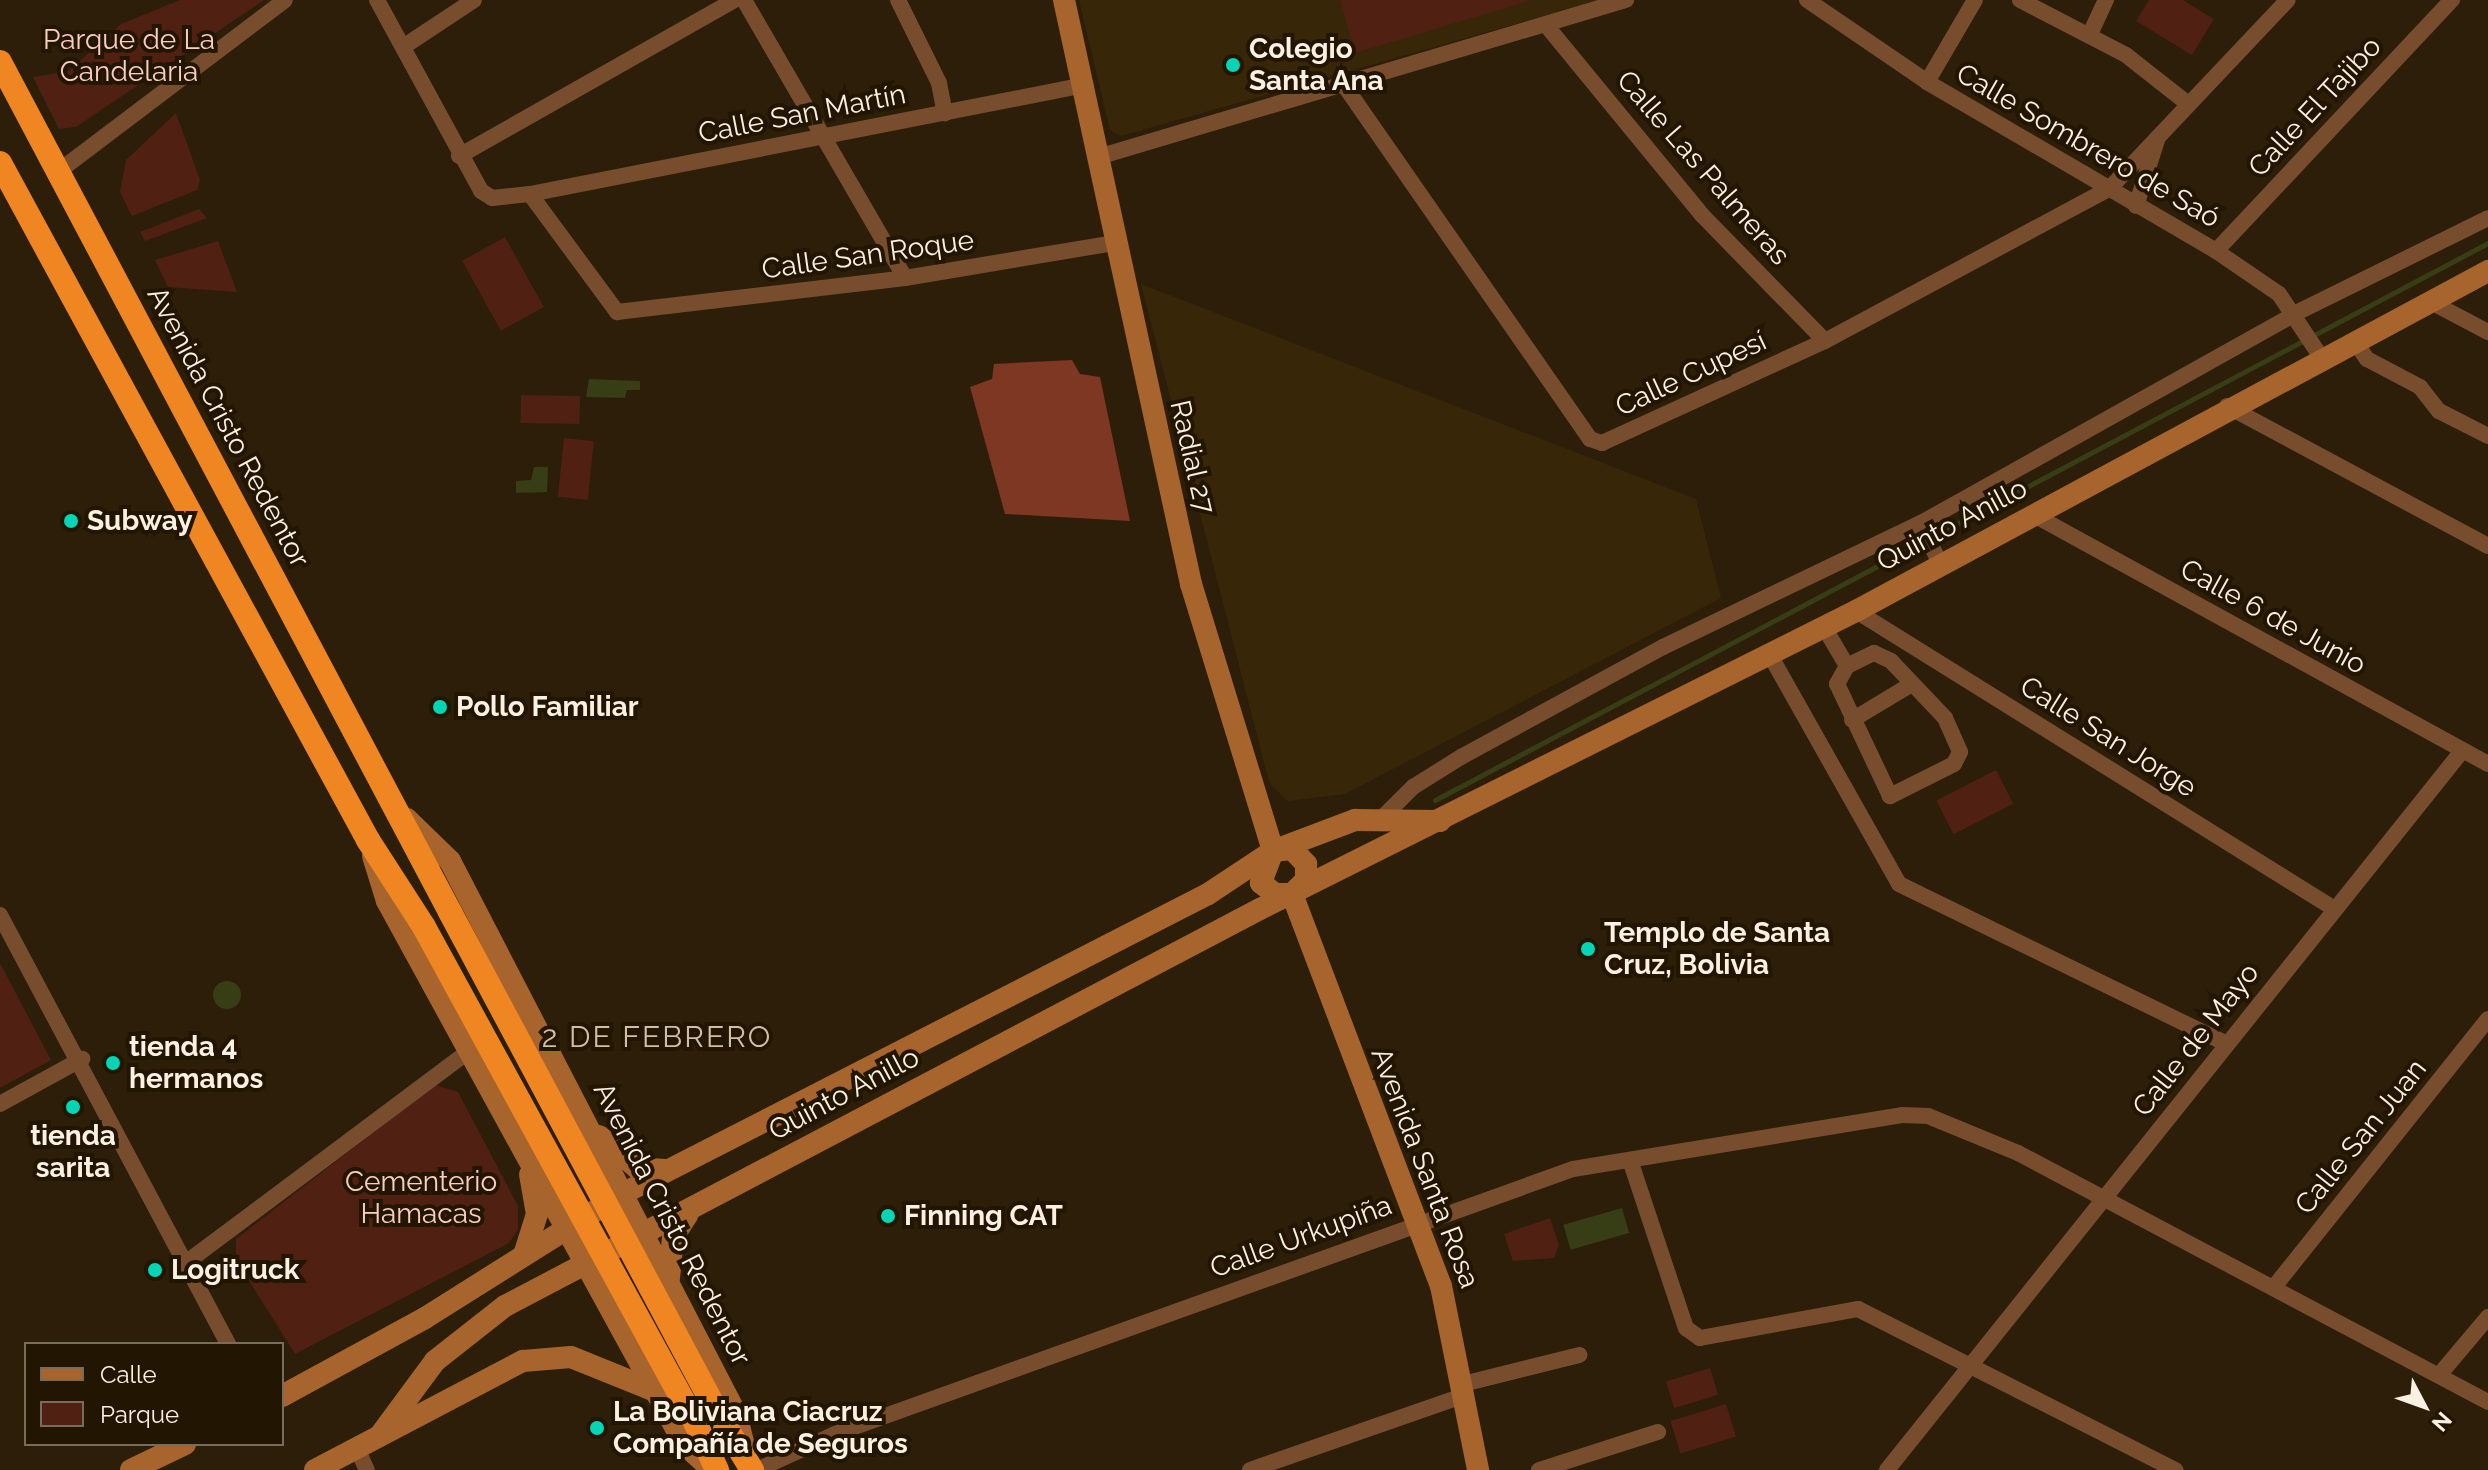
<!DOCTYPE html>
<meta charset="utf-8">
<style>
body{margin:0}
#map{position:relative;width:2488px;height:1470px;overflow:hidden;background:#2c1e08;font-family:Raleway,sans-serif}
div>[style]{position:absolute}
.built>*{inset:0;background:#382608}
.green>*{inset:0;background:#502012;transform-origin:0 0}
.forest>*{inset:0;background:#7d3722}
.water>*{inset:0;background:#373d14;transform-origin:0 0}
.round{border-radius:50%}
.stream>*{height:5px;margin:-2.5px;padding:0 2.5px;transform-origin:2.5px;border-radius:2.5px;background:#373d14}
.street>*{height:16px;margin:-8px;padding:0 8px;transform-origin:8px;border-radius:8px;background:#774d2d}
.secondary>*{height:22px;margin:-11px;padding:0 11px;transform-origin:11px;border-radius:11px;background:#a8642d}
.highway>*{height:24px;margin:-12px;padding:0 12px;transform-origin:12px;border-radius:12px;background:#ef8621}
.highway-bridge>*{height:24px;margin:-12px;padding:0 12px;transform-origin:12px;border-radius:12px;background:#ef8621}
.dots>*{width:22px;height:22px;translate:-50% -50%;box-sizing:border-box;border:4px solid #221501;border-radius:50%}
span{translate:-50% -50%;white-space:nowrap;text-align:center;line-height:1.15;-webkit-text-stroke:8px #221501;paint-order:stroke}
.park-label{font-size:28px;color:#facdc0}
.poi-label{font-size:28px;color:#faf0e3;font-weight:700}
.left{translate:0 -50%;text-align:left}
.street-label{font-size:28px;color:#faf0e3}
.neighbourhood-label{font-size:30px;color:#d1bfa5;letter-spacing:2px}
.legend{position:absolute;left:24px;top:1342px;width:260px;height:104px;box-sizing:border-box;background:#221501;border:2px solid #786d5b;margin:0;padding:10px 14px;list-style:none;font-size:24px;color:#faf0e3}
.legend li{display:flex;align-items:center;gap:16px;height:40px}
.legend b{width:40px;border:2px solid #786d5b}
.north{position:absolute;left:2384px;top:1366px;width:80px;height:80px;-webkit-text-stroke:6px #221501;paint-order:stroke;rotate:131deg;font-size:22px;font-weight:700;line-height:32px;text-align:center;color:#faf0e3}
.north::after{content:'';display:block;margin:auto;width:28px;height:36px;background:#faf0e3;clip-path:polygon(50% 0,100% 100%,50% 72%,0 100%)}
</style>
<div id="map">
<div class="built">
<i style="clip-path:polygon(1079px 0,1600px 0,1121px 136px,1110px 130px)"></i>
<i style="clip-path:polygon(1141px 284px,1696px 499px,1721px 598px,1345px 794px,1288px 801px,1269px 782px)"></i>
</div>
<div class="green">
<i style="clip-path:polygon(180px 0,264px 0,76px 127px,59px 129px,33px 77px,69px 71px,121px 24px)"></i>
<i style="clip-path:polygon(1340px 0,1532px 0,1355px 53px)"></i>
<i style="clip-path:polygon(2149px 0,2183px 0,2214px 19px,2192px 55px,2136px 21px)"></i>
<i style="clip-path:polygon(176px 113px,200px 180px,197px 190px,132px 216px,120px 192px,126px 160px)"></i>
<i style="clip-path:polygon(199px 209px,207px 218px,145px 241px,140px 232px)"></i>
<i style="left:505px;top:237px;width:80px;height:49px;rotate:61deg"></i>
<i style="clip-path:polygon(218px 241px,237px 292px,168px 287px,155px 260px)"></i>
<i style="left:521px;top:395px;width:59px;height:28px;rotate:1deg"></i>
<i style="left:564px;top:438px;width:30px;height:59px;rotate:6deg"></i>
<i style="left:1996px;top:770px;width:38px;height:67px;rotate:63deg"></i>
<i style="clip-path:polygon(0 963px,51px 1060px,0 1088px)"></i>
<i style="clip-path:polygon(435px 1085px,458px 1092px,518px 1206px,518px 1230px,509px 1243px,295px 1354px,236px 1260px,236px 1239px)"></i>
<i style="clip-path:polygon(1550px 1218px,1559px 1245px,1554px 1258px,1513px 1261px,1504px 1234px)"></i>
<i style="left:1710px;top:1368px;width:28px;height:46px;rotate:73deg"></i>
<i style="left:1726px;top:1404px;width:34px;height:58px;rotate:73deg"></i>
</div>
<div class="forest">
<i style="clip-path:polygon(1072px 360px,1080px 374px,1100px 377px,1130px 521px,1005px 514px,970px 387px,992px 379px,994px 364px)"></i>
</div>
<div class="water">
<i style="clip-path:polygon(589px 379px,640px 381px,640px 390px,627px 390px,625px 398px,586px 397px)"></i>
<i style="clip-path:polygon(534px 467px,548px 467px,547px 492px,516px 493px,516px 481px,531px 480px)"></i>
<i class="round" style="left:213px;top:981px;width:28px;height:28px"></i>
<i style="left:1622px;top:1208px;width:26px;height:61px;rotate:74deg"></i>
</div>
<div class="stream">
<i style="left:1435px;top:800px;width:1191px;rotate:-27.88deg"></i>
</div>
<div class="street">
<i style="left:377px;top:0;width:217px;rotate:61.4deg"></i>
<i style="left:481px;top:191px;width:13px;rotate:32deg"></i>
<i style="left:492px;top:198px;width:38px;rotate:-6deg"></i>
<i style="left:530px;top:194px;width:147px;rotate:53.6deg"></i>
<i style="left:617px;top:312px;width:290px;rotate:-6.7deg"></i>
<i style="left:905px;top:278px;width:213px;rotate:-9.5deg"></i>
<i style="left:744px;top:0;width:321px;rotate:59.9deg"></i>
<i style="left:898px;top:0;width:93px;rotate:63.7deg"></i>
<i style="left:939px;top:83px;width:31px;rotate:79deg"></i>
<i style="left:1807px;top:0;width:145px;rotate:34.3deg"></i>
<i style="left:1927px;top:82px;width:335px;rotate:30.3deg"></i>
<i style="left:2216px;top:251px;width:76px;rotate:34.3deg"></i>
<i style="left:2279px;top:294px;width:76px;rotate:56.3deg"></i>
<i style="left:2020px;top:0;width:119px;rotate:27.4deg"></i>
<i style="left:2126px;top:55px;width:78px;rotate:38.2deg"></i>
<i style="left:1546px;top:25px;width:246px;rotate:50.6deg"></i>
<i style="left:1702px;top:215px;width:176px;rotate:45.7deg"></i>
<i style="left:2090px;top:34px;width:38px;rotate:-65deg"></i>
<i style="left:403px;top:47px;width:85px;rotate:-33.5deg"></i>
<i style="left:1927px;top:82px;width:95px;rotate:-59.7deg"></i>
<i style="left:1344px;top:85px;width:431px;rotate:55.2deg"></i>
<i style="left:1590px;top:439px;width:13px;rotate:18deg"></i>
<i style="left:1602px;top:443px;width:245px;rotate:-24.6deg"></i>
<i style="left:1825px;top:341px;width:322px;rotate:-28.2deg"></i>
<i style="left:2109px;top:189px;width:260px;rotate:-46.6deg"></i>
<i style="left:459px;top:156px;width:317px;rotate:-29.5deg"></i>
<i style="left:1098px;top:157px;width:551px;rotate:-16.56deg"></i>
<i style="left:59px;top:171px;width:283px;rotate:-37.1deg"></i>
<i style="left:530px;top:194px;width:566px;rotate:-11.11deg"></i>
<i style="left:2136px;top:206px;width:72px;rotate:-72.3deg"></i>
<i style="left:2216px;top:251px;width:345px;rotate:-46.8deg"></i>
<i style="left:2429px;top:301px;width:67px;rotate:27.7deg"></i>
<i style="left:2354px;top:340px;width:23px;rotate:56deg"></i>
<i style="left:2367px;top:359px;width:60px;rotate:27.8deg"></i>
<i style="left:2420px;top:387px;width:31px;rotate:52deg"></i>
<i style="left:2439px;top:411px;width:55px;rotate:27deg"></i>
<i style="left:2227px;top:406px;width:296px;rotate:28.2deg"></i>
<i style="left:2034px;top:515px;width:518px;rotate:28.74deg"></i>
<i style="left:1921px;top:523px;width:45px;rotate:65.1deg"></i>
<i style="left:1856px;top:611px;width:562px;rotate:31.91deg"></i>
<i style="left:1824px;top:627px;width:45px;rotate:59.5deg"></i>
<i style="left:1874px;top:653px;width:19px;rotate:25deg"></i>
<i style="left:1891px;top:661px;width:79px;rotate:46.5deg"></i>
<i style="left:1945px;top:718px;width:37px;rotate:66deg"></i>
<i style="left:1960px;top:752px;width:13px;rotate:117deg"></i>
<i style="left:1954px;top:764px;width:72px;rotate:153.4deg"></i>
<i style="left:1890px;top:796px;width:124px;rotate:-115.3deg"></i>
<i style="left:1837px;top:684px;width:21px;rotate:-61deg"></i>
<i style="left:1847px;top:666px;width:30px;rotate:-26deg"></i>
<i style="left:1770px;top:655px;width:263px;rotate:60.6deg"></i>
<i style="left:1899px;top:884px;width:365px;rotate:26deg"></i>
<i style="left:1852px;top:720px;width:70px;rotate:-31deg"></i>
<i style="left:1382px;top:818px;width:44px;rotate:-45deg"></i>
<i style="left:1413px;top:787px;width:57px;rotate:-32deg"></i>
<i style="left:1461px;top:757px;width:230px;rotate:-28.6deg"></i>
<i style="left:1663px;top:647px;width:286px;rotate:-25.7deg"></i>
<i style="left:1921px;top:523px;width:430px;rotate:-29.2deg"></i>
<i style="left:2296px;top:313px;width:214px;rotate:-26.3deg"></i>
<i style="left:0;top:915px;width:486px;rotate:62deg"></i>
<i style="left:0;top:1104px;width:94px;rotate:-28.8deg"></i>
<i style="left:1631px;top:1163px;width:174px;rotate:71.6deg"></i>
<i style="left:1686px;top:1328px;width:17px;rotate:36deg"></i>
<i style="left:1700px;top:1338px;width:161px;rotate:-10.4deg"></i>
<i style="left:1858px;top:1309px;width:356px;rotate:26.9deg"></i>
<i style="left:183px;top:1265px;width:357px;rotate:-36.8deg"></i>
<i style="left:2274px;top:1287px;width:343px;rotate:-51.4deg"></i>
<i style="left:2440px;top:1374px;width:75px;rotate:-49.9deg"></i>
<i style="left:1463px;top:1384px;width:120px;rotate:-14deg"></i>
<i style="left:357px;top:1448px;width:24px;rotate:66deg"></i>
<i style="left:757px;top:1470px;width:86px;rotate:-24.8deg"></i>
<i style="left:835px;top:1434px;width:784px;rotate:-19.75deg"></i>
<i style="left:1573px;top:1169px;width:333px;rotate:-9.3deg"></i>
<i style="left:1902px;top:1115px;width:26px;rotate:2deg"></i>
<i style="left:1928px;top:1116px;width:97px;rotate:22.3deg"></i>
<i style="left:2018px;top:1153px;width:532px;rotate:27.91deg"></i>
<i style="left:1250px;top:1470px;width:228px;rotate:-19.2deg"></i>
<i style="left:1539px;top:1470px;width:125px;rotate:-17.7deg"></i>
<i style="left:1887px;top:1470px;width:921px;rotate:-51.35deg"></i>
</div>
<div class="secondary">
<i style="left:1064px;top:0;width:598px;rotate:77.73deg"></i>
<i style="left:1191px;top:584px;width:279px;rotate:72.9deg"></i>
<i style="left:1273px;top:851px;width:34px;rotate:111deg"></i>
<i style="left:1261px;top:883px;width:18px;rotate:38deg"></i>
<i style="left:1275px;top:894px;width:17px"></i>
<i style="left:407px;top:819px;width:60px;rotate:44.3deg"></i>
<i style="left:450px;top:861px;width:623px;rotate:62.65deg"></i>
<i style="left:736px;top:1414px;width:41px;rotate:76deg"></i>
<i style="left:1273px;top:851px;width:19px;rotate:-6deg"></i>
<i style="left:1292px;top:849px;width:21px;rotate:47deg"></i>
<i style="left:1306px;top:864px;width:16px;rotate:90deg"></i>
<i style="left:1306px;top:880px;width:18px;rotate:135deg"></i>
<i style="left:373px;top:856px;width:47px;rotate:72.7deg"></i>
<i style="left:387px;top:901px;width:620px;rotate:61.29deg"></i>
<i style="left:685px;top:1445px;width:38px;rotate:42deg"></i>
<i style="left:1292px;top:894px;width:419px;rotate:69.2deg"></i>
<i style="left:1441px;top:1286px;width:188px;rotate:78.6deg"></i>
<i style="left:599px;top:1136px;width:50px;rotate:40.1deg"></i>
<i style="left:637px;top:1168px;width:31px;rotate:4deg"></i>
<i style="left:524px;top:1255px;width:43px;rotate:-72.4deg"></i>
<i style="left:537px;top:1214px;width:40px;rotate:-100deg"></i>
<i style="left:669px;top:1278px;width:41px;rotate:-84.4deg"></i>
<i style="left:673px;top:1237px;width:27px;rotate:-57deg"></i>
<i style="left:282px;top:1396px;width:163px;rotate:-28.6deg"></i>
<i style="left:425px;top:1318px;width:233px;rotate:-32.2deg"></i>
<i style="left:622px;top:1194px;width:658px;rotate:-27.11deg"></i>
<i style="left:1208px;top:894px;width:78px;rotate:-33.5deg"></i>
<i style="left:1273px;top:851px;width:88px;rotate:-20.7deg"></i>
<i style="left:1355px;top:820px;width:85px;rotate:0.7deg"></i>
<i style="left:381px;top:1434px;width:91px;rotate:-53.5deg"></i>
<i style="left:435px;top:1361px;width:89px;rotate:-38.2deg"></i>
<i style="left:505px;top:1306px;width:853px;rotate:-27.74deg"></i>
<i style="left:1260px;top:909px;width:666px;rotate:-26.57deg"></i>
<i style="left:1856px;top:611px;width:718px;rotate:-28.28deg"></i>
<i style="left:131px;top:1470px;width:60px;rotate:-25.7deg"></i>
<i style="left:315px;top:1470px;width:235px;rotate:-27.7deg"></i>
<i style="left:523px;top:1361px;width:48px;rotate:-4.8deg"></i>
<i style="left:571px;top:1357px;width:91px;rotate:22deg"></i>
</div>
<div class="highway">
<i style="left:0;top:62px;width:962px;rotate:62.1deg"></i>
<i style="left:0;top:163px;width:771px;rotate:61.47deg"></i>
<i style="left:368px;top:840px;width:103px;rotate:57.2deg"></i>
<i style="left:717px;top:1412px;width:68px;rotate:58.9deg"></i>
<i style="left:696px;top:1424px;width:51px;rotate:65.5deg"></i>
</div>
<div class="highway-bridge">
<i style="left:450px;top:912px;width:567px;rotate:61.9deg"></i>
<i style="left:424px;top:927px;width:567px;rotate:61.31deg"></i>
</div>
<div class="dots">
<i style="left:1233px;top:65px;background:#04d5b6"></i>
<i style="left:71px;top:521px;background:#04d5b6"></i>
<i style="left:440px;top:707px;background:#04d5b6"></i>
<i style="left:1588px;top:949px;background:#04d5b6"></i>
<i style="left:113px;top:1063px;background:#04d5b6"></i>
<i style="left:73px;top:1107px;background:#04d5b6"></i>
<i style="left:888px;top:1216px;background:#04d5b6"></i>
<i style="left:155px;top:1270px;background:#04d5b6"></i>
<i style="left:597px;top:1428px;background:#04d5b6"></i>
</div>
<div class="park-label">
<span style="left:129px;top:56px">Parque de La<br>Candelaria</span>
<span style="left:421px;top:1198px">Cementerio<br>Hamacas</span>
</div>
<div class="poi-label">
<span class="left" style="left:1249px;top:65px">Colegio<br>Santa Ana</span>
<span class="left" style="left:87px;top:521px">Subway</span>
<span class="left" style="left:456px;top:707px">Pollo Familiar</span>
<span class="left" style="left:1604px;top:949px">Templo de Santa<br>Cruz, Bolivia</span>
<span class="left" style="left:129px;top:1063px">tienda 4<br>hermanos</span>
<span style="left:73px;top:1152px">tienda<br>sarita</span>
<span class="left" style="left:904px;top:1216px">Finning CAT</span>
<span class="left" style="left:171px;top:1270px">Logitruck</span>
<span class="left" style="left:613px;top:1428px">La Boliviana Ciacruz<br>Compañía de Seguros</span>
</div>
<div class="street-label">
<span style="left:2315px;top:107px;rotate:-47deg">Calle El Tajibo</span>
<span style="left:802px;top:114px;rotate:-11deg">Calle San Martín</span>
<span style="left:2088px;top:146px;rotate:30deg">Calle Sombrero de Saó</span>
<span style="left:1703px;top:168px;rotate:49deg">Calle Las Palmeras</span>
<span style="left:868px;top:255px;rotate:-8deg">Calle San Roque</span>
<span style="left:1691px;top:374px;rotate:-25deg">Calle Cupesí</span>
<span style="left:228px;top:427px;rotate:62deg">Avenida Cristo Redentor</span>
<span style="left:1192px;top:457px;rotate:77deg">Radial 27</span>
<span style="left:1952px;top:525px;rotate:-28deg">Quinto Anillo</span>
<span style="left:2273px;top:617px;rotate:29deg">Calle 6 de Junio</span>
<span style="left:2108px;top:737px;rotate:32deg">Calle San Jorge</span>
<span style="left:2196px;top:1040px;rotate:-52deg">Calle de Mayo</span>
<span style="left:844px;top:1094px;rotate:-28deg">Quinto Anillo</span>
<span style="left:2361px;top:1137px;rotate:-51deg">Calle San Juan</span>
<span style="left:1425px;top:1168px;rotate:69deg">Avenida Santa Rosa</span>
<span style="left:672px;top:1224px;rotate:63deg">Avenida Cristo Redentor</span>
<span style="left:1301px;top:1237px;rotate:-20deg">Calle Urkupiña</span>
</div>
<div class="neighbourhood-label">
<span style="left:657px;top:1037px">2 DE FEBRERO</span>
</div>
<ul class="legend">
<li><b style="height:10px;background:#a8642d"></b>Calle</li>
<li><b style="height:22px;background:#502012"></b>Parque</li>
</ul>
<div class="north">N</div>
</div>
